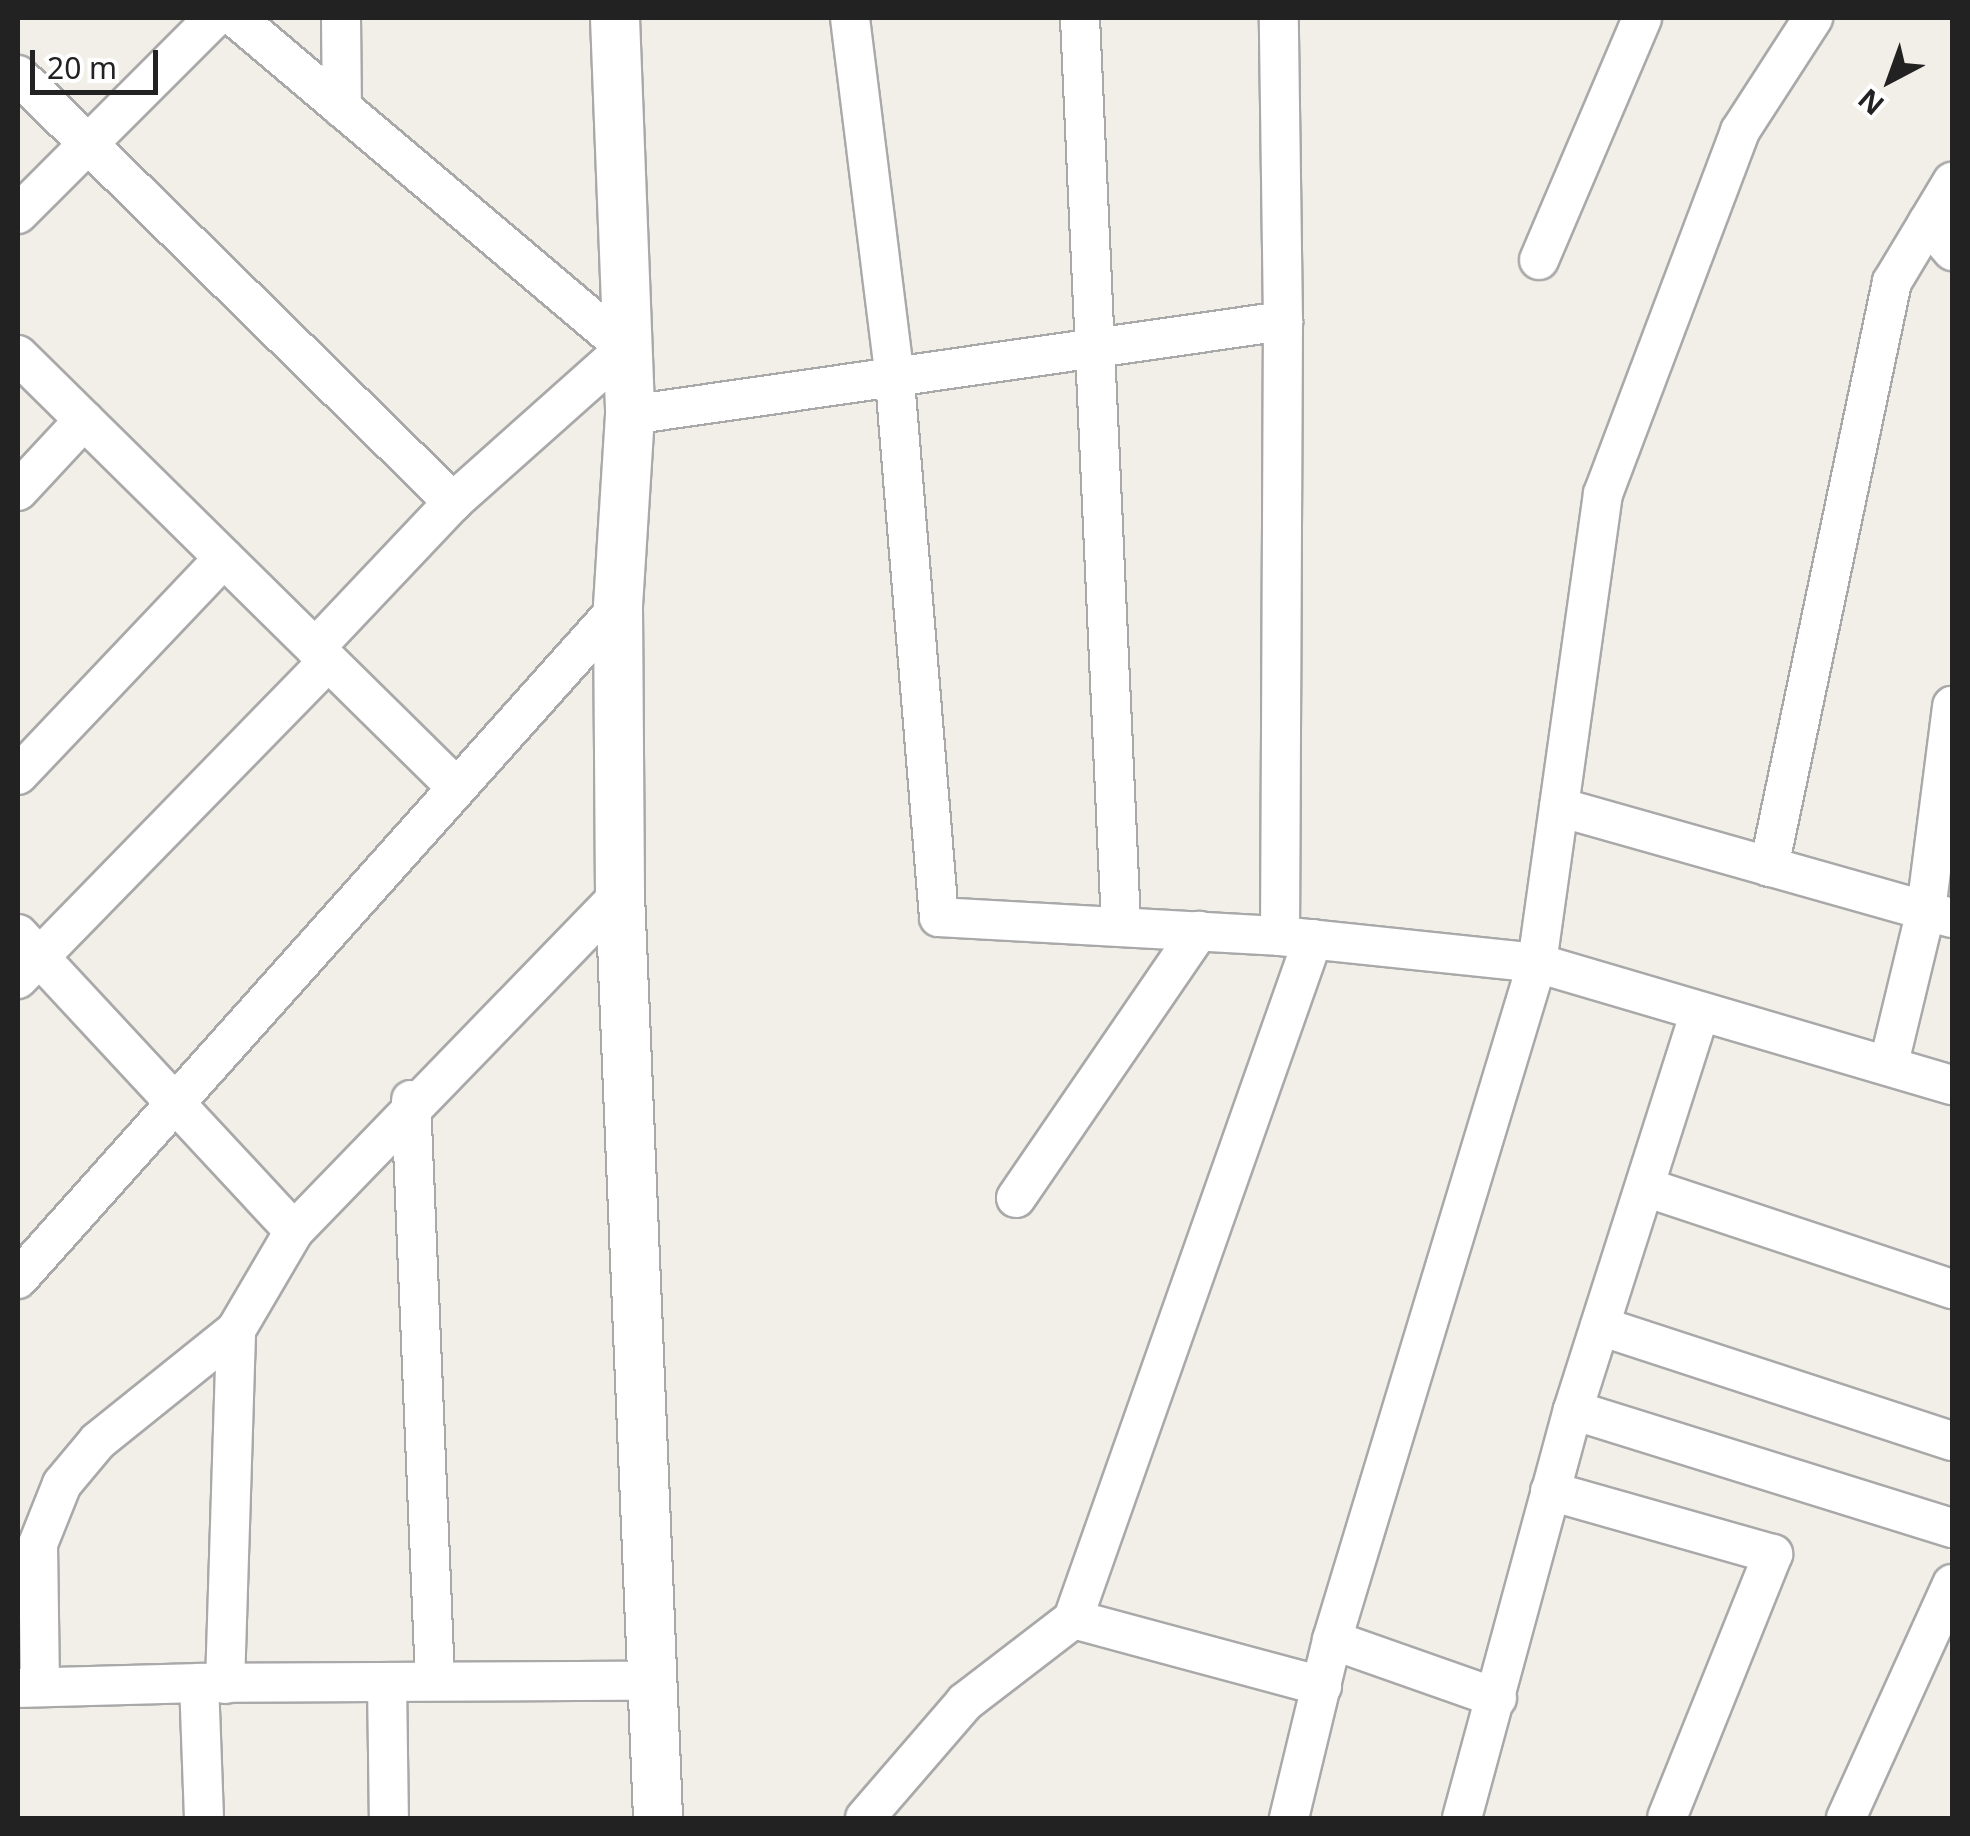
<!DOCTYPE html>
<style>
body{margin:0}
#map{position:relative;width:1970px;height:1836px;overflow:hidden;background:#f2efe9;font-family:"Noto Sans",sans-serif}
div>[style]{position:absolute}
.roads{filter:drop-shadow(2px 0 #a9a9a9) drop-shadow(-2px 0 #a9a9a9) drop-shadow(0 2px #a9a9a9) drop-shadow(0 -2px #a9a9a9)}
.minor>*{height:38px;margin:-19px;padding:0 19px;transform-origin:19px;border-radius:19px;background:#fff}
.tertiary>*{height:48px;margin:-24px;padding:0 24px;transform-origin:24px;border-radius:24px;background:#fff}
span{translate:-50% -50%;white-space:nowrap;text-align:center;line-height:1.15;-webkit-text-stroke:9px #fff;paint-order:stroke}
.frame{position:absolute;inset:0;border:20px solid #222;pointer-events:none}
.north{position:absolute;left:1840px;top:30px;width:100px;height:100px;-webkit-text-stroke:8px #fff;paint-order:stroke;rotate:221deg;font-size:28px;font-weight:700;line-height:40px;text-align:center;color:#222}
.north::after{content:'';display:block;margin:auto;width:35px;height:45px;background:#222;clip-path:polygon(50% 0,100% 100%,50% 72%,0 100%)}
.scale{position:absolute;left:30px;top:50px;width:128px;height:45px;box-sizing:border-box;border:5px solid #222;border-top:0;padding-left:12px;font-size:30px;line-height:35px;white-space:nowrap;color:#222;-webkit-text-stroke:8px #fff;paint-order:stroke}
</style>
<div id="map">
<div class="roads">
<div class="minor">
<i style="left:341px;top:18px;width:90px;rotate:89.4deg"></i>
<i style="left:850px;top:18px;width:366px;rotate:82.9deg"></i>
<i style="left:895px;top:381px;width:538px;rotate:85.31deg"></i>
<i style="left:939px;top:917px;width:342px;rotate:3.2deg"></i>
<i style="left:1280px;top:936px;width:258px;rotate:6deg"></i>
<i style="left:1537px;top:963px;width:433px;rotate:16.4deg"></i>
<i style="left:1080px;top:18px;width:909px;rotate:87.41deg"></i>
<i style="left:18px;top:75px;width:610px;rotate:44.47deg"></i>
<i style="left:453px;top:502px;width:232px;rotate:-41.7deg"></i>
<i style="left:626px;top:348px;width:511px;rotate:-139.76deg"></i>
<i style="left:18px;top:214px;width:277px;rotate:-45deg"></i>
<i style="left:1928px;top:222px;width:38px;rotate:50deg"></i>
<i style="left:1539px;top:260px;width:263px;rotate:-66.9deg"></i>
<i style="left:18px;top:355px;width:614px;rotate:44.6deg"></i>
<i style="left:630px;top:415px;width:660px;rotate:-8.19deg"></i>
<i style="left:1283px;top:321px;width:303px;rotate:-90.8deg"></i>
<i style="left:18px;top:491px;width:97px;rotate:-47.1deg"></i>
<i style="left:315px;top:648px;width:201px;rotate:-46.6deg"></i>
<i style="left:18px;top:775px;width:299px;rotate:-46.5deg"></i>
<i style="left:1559px;top:807px;width:408px;rotate:15.8deg"></i>
<i style="left:1769px;top:867px;width:598px;rotate:-78.13deg"></i>
<i style="left:1892px;top:282px;width:117px;rotate:-59deg"></i>
<i style="left:18px;top:934px;width:405px;rotate:47.1deg"></i>
<i style="left:294px;top:1231px;width:468px;rotate:-45.9deg"></i>
<i style="left:1280px;top:936px;width:615px;rotate:-89.72deg"></i>
<i style="left:1313px;top:939px;width:721px;rotate:109.44deg"></i>
<i style="left:1073px;top:1619px;width:258px;rotate:15.1deg"></i>
<i style="left:18px;top:979px;width:444px;rotate:-45.7deg"></i>
<i style="left:1699px;top:1015px;width:415px;rotate:107.7deg"></i>
<i style="left:1573px;top:1410px;width:397px;rotate:17.3deg"></i>
<i style="left:1889px;top:1063px;width:157px;rotate:-76.4deg"></i>
<i style="left:1926px;top:910px;width:206px;rotate:-82.7deg"></i>
<i style="left:411px;top:1100px;width:581px;rotate:87.63deg"></i>
<i style="left:1645px;top:1187px;width:324px;rotate:18.4deg"></i>
<i style="left:1016px;top:1198px;width:324px;rotate:-55.6deg"></i>
<i style="left:18px;top:1279px;width:900px;rotate:-48.2deg"></i>
<i style="left:1600px;top:1326px;width:370px;rotate:18.1deg"></i>
<i style="left:1550px;top:1491px;width:232px;rotate:15.8deg"></i>
<i style="left:1773px;top:1554px;width:284px;rotate:111.9deg"></i>
<i style="left:1332px;top:1640px;width:175px;rotate:19.4deg"></i>
<i style="left:387px;top:1682px;width:136px;rotate:89.2deg"></i>
<i style="left:225px;top:1684px;width:354px;rotate:-88.2deg"></i>
<i style="left:236px;top:1330px;width:115px;rotate:-59.6deg"></i>
<i style="left:40px;top:1687px;width:143px;rotate:-90.8deg"></i>
<i style="left:38px;top:1544px;width:65px;rotate:-68.2deg"></i>
<i style="left:62px;top:1484px;width:56px;rotate:-50.1deg"></i>
<i style="left:98px;top:1441px;width:177px;rotate:-38.8deg"></i>
<i style="left:18px;top:1688px;width:181px;rotate:-1.6deg"></i>
<i style="left:204px;top:1818px;width:135px;rotate:-92.1deg"></i>
<i style="left:199px;top:1683px;width:457px;rotate:-0.3deg"></i>
<i style="left:865px;top:1818px;width:153px;rotate:-49.2deg"></i>
<i style="left:965px;top:1702px;width:136px;rotate:-37.5deg"></i>
<i style="left:1289px;top:1818px;width:183px;rotate:-76.4deg"></i>
<i style="left:1332px;top:1640px;width:707px;rotate:-73.15deg"></i>
<i style="left:1537px;top:963px;width:474px;rotate:-82deg"></i>
<i style="left:1603px;top:494px;width:388px;rotate:-69.3deg"></i>
<i style="left:1740px;top:131px;width:135px;rotate:-57.1deg"></i>
<i style="left:1462px;top:1818px;width:423px;rotate:-74.8deg"></i>
<i style="left:1846px;top:1818px;width:257px;rotate:-65.6deg"></i>
</div>
<div class="tertiary">
<i style="left:615px;top:18px;width:397px;rotate:87.8deg"></i>
<i style="left:630px;top:415px;width:193px;rotate:93.6deg"></i>
<i style="left:618px;top:608px;width:287px;rotate:89.6deg"></i>
<i style="left:620px;top:895px;width:924px;rotate:87.64deg"></i>
</div>
</div>
<div class="frame"></div>
<div class="north">N</div>
<div class="scale">20 m</div>
</div>
